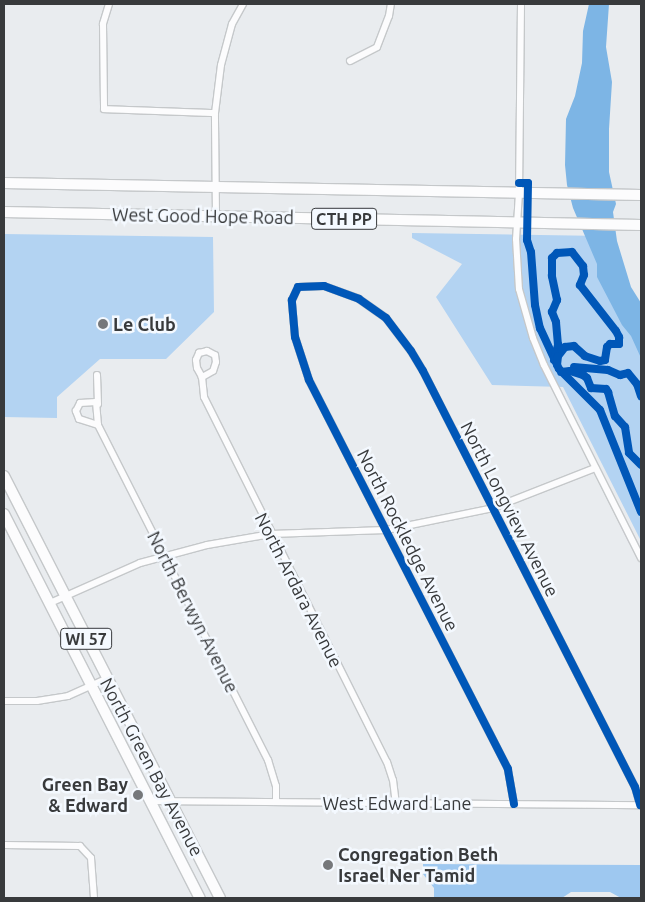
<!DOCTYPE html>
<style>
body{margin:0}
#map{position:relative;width:645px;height:902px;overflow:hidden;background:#e9ecef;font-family:Ubuntu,sans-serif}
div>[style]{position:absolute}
.green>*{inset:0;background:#b3d3f2}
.forest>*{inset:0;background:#9ec8f0}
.water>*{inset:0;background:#7db5e5}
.roads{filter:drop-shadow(1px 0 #c5c8ca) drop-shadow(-1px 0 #c5c8ca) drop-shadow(0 1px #c5c8ca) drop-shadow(0 -1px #c5c8ca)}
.street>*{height:6px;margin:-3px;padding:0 3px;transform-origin:3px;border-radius:3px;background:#fcfcfd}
.primary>*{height:10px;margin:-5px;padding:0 5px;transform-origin:5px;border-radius:5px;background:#fcfcfd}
.cycleway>*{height:8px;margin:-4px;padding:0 4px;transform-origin:4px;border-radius:4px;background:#0057b8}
.dots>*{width:14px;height:14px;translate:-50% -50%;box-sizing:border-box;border:2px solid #f4f9ff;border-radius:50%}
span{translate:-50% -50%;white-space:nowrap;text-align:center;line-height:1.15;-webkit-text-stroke:5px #f4f9ff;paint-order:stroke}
.shield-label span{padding:1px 4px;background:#f4f9ff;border:1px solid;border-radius:4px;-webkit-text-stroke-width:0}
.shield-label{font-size:16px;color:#383a3c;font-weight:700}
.street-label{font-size:18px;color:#383a3c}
.poi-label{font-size:18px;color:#383a3c;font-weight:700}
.left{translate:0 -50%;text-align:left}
.right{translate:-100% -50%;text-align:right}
.frame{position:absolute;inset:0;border:5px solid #383a3c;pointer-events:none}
</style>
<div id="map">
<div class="green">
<i style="clip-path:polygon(412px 233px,604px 236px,641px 320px,641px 541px,563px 387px,492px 385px,436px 297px,462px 264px,412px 238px)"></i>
<i style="clip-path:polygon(4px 234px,213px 237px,214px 312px,166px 359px,100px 359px,57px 397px,57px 418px,4px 417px)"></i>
</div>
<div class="forest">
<i style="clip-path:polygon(423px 864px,641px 865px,641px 898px,621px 898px,610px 892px,571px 892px,562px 898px,434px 898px,434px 888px,423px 874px)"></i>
</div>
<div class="water">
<i style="clip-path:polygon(589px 4px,609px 4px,606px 47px,612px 82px,609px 129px,609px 172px,616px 204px,613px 212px,617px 241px,631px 287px,641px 303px,641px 358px,631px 336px,622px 325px,597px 277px,597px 264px,573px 208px,567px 185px,565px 165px,566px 119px,575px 96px,582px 63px,583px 31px)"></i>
</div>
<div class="roads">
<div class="street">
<i style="left:109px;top:4px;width:21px;rotate:107deg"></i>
<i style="left:103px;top:24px;width:85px;rotate:89.3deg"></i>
<i style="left:104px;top:109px;width:111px;rotate:2.1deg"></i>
<i style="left:521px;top:4px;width:189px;rotate:90.6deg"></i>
<i style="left:519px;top:193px;width:46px;rotate:93.7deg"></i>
<i style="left:516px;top:239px;width:50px;rotate:86.6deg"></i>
<i style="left:519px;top:289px;width:51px;rotate:74.1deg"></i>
<i style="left:533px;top:338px;width:29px;rotate:68deg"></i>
<i style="left:544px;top:365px;width:216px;rotate:63.3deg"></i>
<i style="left:350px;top:61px;width:30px;rotate:-27deg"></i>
<i style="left:377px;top:47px;width:33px;rotate:-69deg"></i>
<i style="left:389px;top:16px;width:12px;rotate:-81deg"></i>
<i style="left:216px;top:216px;width:103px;rotate:-90.6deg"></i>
<i style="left:215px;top:113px;width:48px;rotate:-82.9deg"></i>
<i style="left:221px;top:65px;width:42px;rotate:-75deg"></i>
<i style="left:232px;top:24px;width:23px;rotate:-61deg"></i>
<i style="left:97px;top:375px;width:29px;rotate:88deg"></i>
<i style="left:202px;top:377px;width:10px;rotate:-119deg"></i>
<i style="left:197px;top:368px;width:8px;rotate:-97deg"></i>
<i style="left:196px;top:360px;width:8px;rotate:-67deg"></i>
<i style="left:199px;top:353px;width:8px;rotate:-14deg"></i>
<i style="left:207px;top:351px;width:9px;rotate:27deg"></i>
<i style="left:215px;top:355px;width:7px;rotate:82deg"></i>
<i style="left:216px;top:362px;width:9px;rotate:108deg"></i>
<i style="left:213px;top:371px;width:13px;rotate:151deg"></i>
<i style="left:202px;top:377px;width:20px;rotate:84deg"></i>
<i style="left:204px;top:397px;width:408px;rotate:63.4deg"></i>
<i style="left:387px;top:762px;width:19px;rotate:72deg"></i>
<i style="left:393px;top:780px;width:23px;rotate:83deg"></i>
<i style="left:98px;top:425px;width:20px;rotate:-162deg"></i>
<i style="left:79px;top:419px;width:9px;rotate:-111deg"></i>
<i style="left:76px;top:411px;width:9px;rotate:-63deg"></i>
<i style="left:80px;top:403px;width:16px;rotate:-4deg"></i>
<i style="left:96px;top:402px;width:23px;rotate:85deg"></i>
<i style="left:98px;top:425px;width:376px;rotate:63.1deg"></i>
<i style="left:268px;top:760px;width:27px;rotate:73deg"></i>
<i style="left:276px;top:786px;width:16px;rotate:90deg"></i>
<i style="left:50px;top:603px;width:98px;rotate:-24deg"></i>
<i style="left:140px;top:563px;width:69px;rotate:-15deg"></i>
<i style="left:207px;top:545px;width:65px;rotate:-9.8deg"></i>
<i style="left:271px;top:534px;width:115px;rotate:-2deg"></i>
<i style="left:386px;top:530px;width:109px;rotate:-11.6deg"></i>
<i style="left:493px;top:508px;width:110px;rotate:-21.4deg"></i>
<i style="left:4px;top:701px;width:33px"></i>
<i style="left:37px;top:701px;width:31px;rotate:-9deg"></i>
<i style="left:68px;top:696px;width:42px;rotate:-24.1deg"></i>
<i style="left:152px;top:801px;width:489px;rotate:0.5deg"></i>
<i style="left:514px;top:804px;width:36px;rotate:-100deg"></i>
<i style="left:508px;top:769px;width:437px;rotate:-117.1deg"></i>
<i style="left:309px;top:380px;width:45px;rotate:-108deg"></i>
<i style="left:295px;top:337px;width:37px;rotate:-95deg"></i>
<i style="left:292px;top:300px;width:14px;rotate:-65deg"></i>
<i style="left:298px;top:287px;width:26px;rotate:-2deg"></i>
<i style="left:324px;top:286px;width:37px;rotate:20deg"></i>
<i style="left:359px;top:299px;width:33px;rotate:35deg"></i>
<i style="left:386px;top:318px;width:41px;rotate:52.9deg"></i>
<i style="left:411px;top:351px;width:23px;rotate:59deg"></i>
<i style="left:423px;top:371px;width:467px;rotate:63deg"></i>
<i style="left:635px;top:787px;width:19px;rotate:74deg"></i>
<i style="left:4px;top:845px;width:76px;rotate:0.8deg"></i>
<i style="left:80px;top:846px;width:16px;rotate:47deg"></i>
<i style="left:91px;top:858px;width:40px;rotate:85.7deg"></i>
</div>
<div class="primary">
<i style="left:4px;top:183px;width:637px;rotate:1.08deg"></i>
<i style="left:4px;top:212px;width:637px;rotate:1.17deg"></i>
<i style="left:4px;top:476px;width:474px;rotate:62.9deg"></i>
<i style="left:4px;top:514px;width:431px;rotate:63deg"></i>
</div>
</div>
<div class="cycleway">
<i style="left:519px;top:183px;width:9px"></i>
<i style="left:528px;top:183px;width:57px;rotate:91deg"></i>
<i style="left:527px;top:240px;width:13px;rotate:72deg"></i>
<i style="left:531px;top:252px;width:53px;rotate:85.7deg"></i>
<i style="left:535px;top:305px;width:24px;rotate:78deg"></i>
<i style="left:540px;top:328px;width:45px;rotate:65.1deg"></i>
<i style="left:559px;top:369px;width:58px;rotate:45deg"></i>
<i style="left:600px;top:410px;width:110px;rotate:68.1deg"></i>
<i style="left:554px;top:360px;width:16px;rotate:-75deg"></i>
<i style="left:558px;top:345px;width:23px;rotate:-95deg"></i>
<i style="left:556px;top:322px;width:11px;rotate:-112deg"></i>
<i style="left:552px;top:312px;width:13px;rotate:-67deg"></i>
<i style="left:557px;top:300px;width:25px;rotate:-102deg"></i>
<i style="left:552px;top:276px;width:18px;rotate:-90deg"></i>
<i style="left:552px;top:258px;width:7px;rotate:-45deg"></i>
<i style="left:557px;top:253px;width:15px;rotate:-4deg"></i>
<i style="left:572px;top:252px;width:18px;rotate:52deg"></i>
<i style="left:583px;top:266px;width:9px;rotate:84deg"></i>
<i style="left:584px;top:275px;width:11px;rotate:112deg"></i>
<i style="left:580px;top:285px;width:58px;rotate:52deg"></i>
<i style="left:616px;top:331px;width:7px;rotate:63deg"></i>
<i style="left:619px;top:337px;width:7px;rotate:90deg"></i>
<i style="left:619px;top:344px;width:9px;rotate:180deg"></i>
<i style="left:610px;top:344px;width:4px;rotate:135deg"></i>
<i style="left:607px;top:347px;width:13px;rotate:99deg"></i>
<i style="left:605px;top:360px;width:5px;rotate:169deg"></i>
<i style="left:600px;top:361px;width:16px;rotate:-162deg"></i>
<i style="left:585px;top:356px;width:15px;rotate:-138deg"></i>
<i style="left:574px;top:346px;width:9px;rotate:174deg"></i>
<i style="left:565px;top:347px;width:11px;rotate:128deg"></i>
<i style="left:558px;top:356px;width:9px;rotate:96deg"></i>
<i style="left:574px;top:367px;width:34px;rotate:5deg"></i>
<i style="left:608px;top:370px;width:13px;rotate:23deg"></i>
<i style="left:620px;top:375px;width:8px;rotate:-14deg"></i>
<i style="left:628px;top:373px;width:14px;rotate:51deg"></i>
<i style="left:637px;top:384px;width:13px;rotate:72deg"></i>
<i style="left:561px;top:372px;width:9px;rotate:-6deg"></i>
<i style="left:570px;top:371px;width:14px;rotate:17deg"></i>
<i style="left:583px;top:375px;width:5px;rotate:37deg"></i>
<i style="left:587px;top:378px;width:11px;rotate:68deg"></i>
<i style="left:591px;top:388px;width:15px;rotate:4deg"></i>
<i style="left:606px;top:389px;width:4px;rotate:56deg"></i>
<i style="left:608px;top:392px;width:25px;rotate:74deg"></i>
<i style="left:615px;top:416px;width:15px;rotate:48deg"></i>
<i style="left:625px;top:427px;width:26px;rotate:81deg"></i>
<i style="left:629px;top:453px;width:17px;rotate:45deg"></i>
<i style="left:514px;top:804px;width:36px;rotate:-100deg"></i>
<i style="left:508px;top:769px;width:437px;rotate:-117.1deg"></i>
<i style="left:309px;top:380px;width:45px;rotate:-108deg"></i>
<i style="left:295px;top:337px;width:37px;rotate:-95deg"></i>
<i style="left:292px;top:300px;width:14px;rotate:-65deg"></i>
<i style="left:298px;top:287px;width:26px;rotate:-2deg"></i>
<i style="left:324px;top:286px;width:37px;rotate:20deg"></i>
<i style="left:359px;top:299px;width:33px;rotate:35deg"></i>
<i style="left:386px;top:318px;width:41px;rotate:52.9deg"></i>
<i style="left:411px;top:351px;width:23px;rotate:59deg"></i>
<i style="left:423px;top:371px;width:467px;rotate:63deg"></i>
<i style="left:635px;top:787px;width:19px;rotate:74deg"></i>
</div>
<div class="dots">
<i style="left:103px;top:324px;background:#76787b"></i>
<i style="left:138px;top:795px;background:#76787b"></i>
<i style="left:328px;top:865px;background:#76787b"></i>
</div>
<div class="shield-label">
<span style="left:344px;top:219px">CTH PP</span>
<span style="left:86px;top:639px">WI 57</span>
</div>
<div class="street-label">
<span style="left:203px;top:216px;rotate:1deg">West Good Hope Road</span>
<span style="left:510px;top:509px;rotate:63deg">North Longview Avenue</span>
<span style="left:408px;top:540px;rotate:63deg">North Rockledge Avenue</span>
<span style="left:299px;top:590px;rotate:63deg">North Ardara Avenue</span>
<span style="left:193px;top:612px;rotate:63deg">North Berwyn Avenue</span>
<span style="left:152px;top:767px;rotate:62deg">North Green Bay Avenue</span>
<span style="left:397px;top:803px">West Edward Lane</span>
</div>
<div class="poi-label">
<span class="left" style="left:113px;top:324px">Le Club</span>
<span class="right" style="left:128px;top:795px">Green Bay<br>&amp; Edward</span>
<span class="left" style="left:338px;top:865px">Congregation Beth<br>Israel Ner Tamid</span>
</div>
<div class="frame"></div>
</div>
